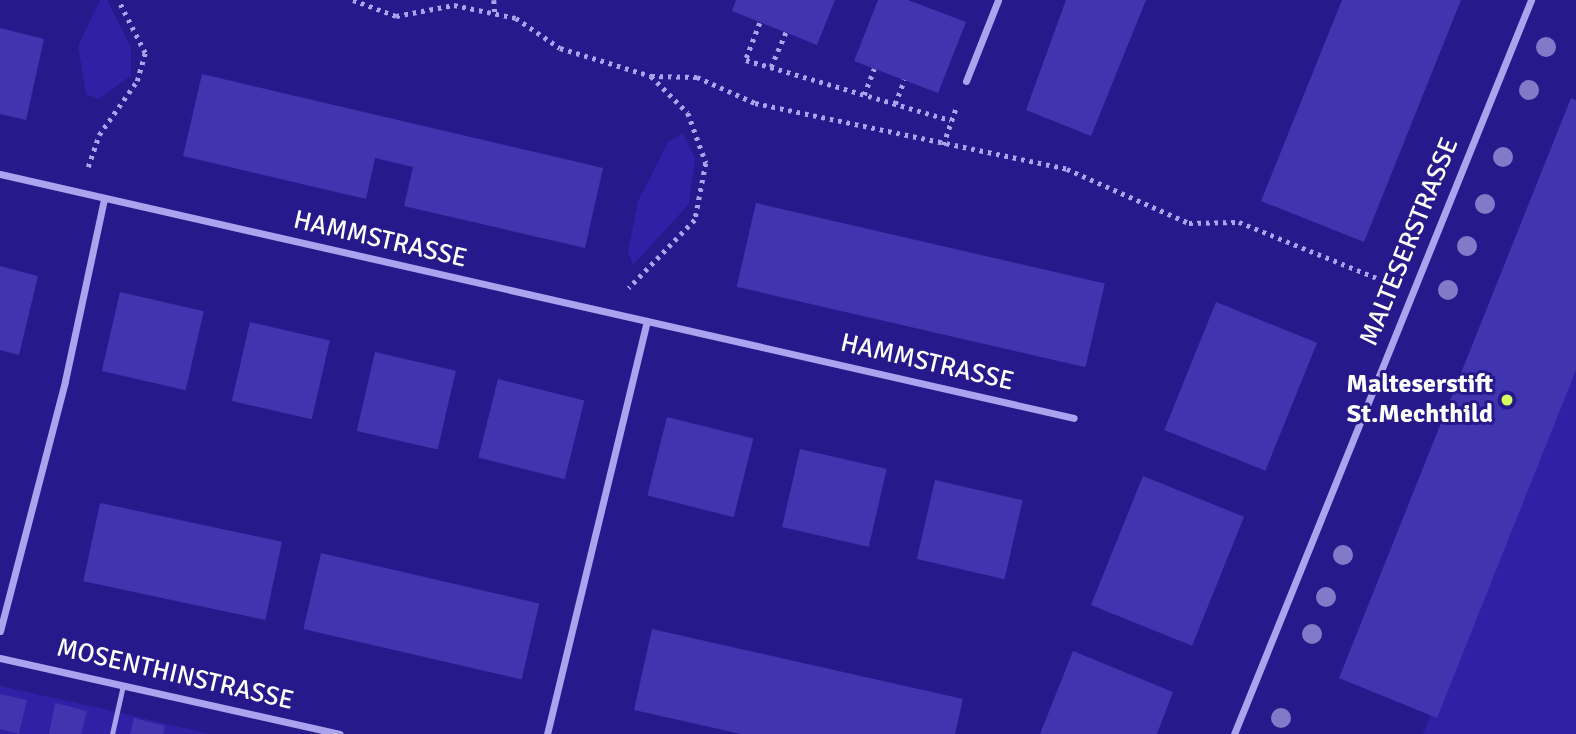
<!DOCTYPE html>
<style>
body{margin:0}
#map{position:relative;width:1576px;height:734px;overflow:hidden;background:#26198b;font-family:Signika,sans-serif}
div>[style]{position:absolute}
.green>*{inset:0;background:#2e21a5}
.building>*{inset:0;background:#4134af;transform-origin:0 0}
.path>*{height:4.5px;margin-top:-2.25px;transform-origin:0;background:repeating-linear-gradient(90deg,#aba3ee 0 3.5px,transparent 0 8.5px)}
.lane>*{height:5px;margin:-2.5px;padding:0 2.5px;transform-origin:2.5px;border-radius:2.5px;background:#aba3ee}
.street>*{height:7px;margin:-3.5px;padding:0 3.5px;transform-origin:3.5px;border-radius:3.5px;background:#aba3ee}
.trees>*{width:20px;height:20px;margin:-10px;border-radius:50%;background:#827ac8}
.dots>*{width:19px;height:19px;translate:-50% -50%;box-sizing:border-box;border:4px solid #26198b;border-radius:50%}
span{translate:-50% -50%;white-space:nowrap;text-align:center;line-height:1.15;-webkit-text-stroke:6px #26198b;paint-order:stroke}
.street-label{font-size:26px;color:#fff}
.poi-label{font-size:26px;color:#fff;font-weight:700}
.right{translate:-100% -50%;text-align:right}
</style>
<div id="map">
<div class="green">
<i style="clip-path:polygon(100px 0,107px 0,131px 48px,131px 76px,98px 99px,86px 94px,78px 46px)"></i>
<i style="clip-path:polygon(683px 133px,695px 158px,689px 204px,633px 265px,628px 252px,638px 201px,668px 142px)"></i>
<i style="clip-path:polygon(1576px 366px,1576px 734px,1423px 734px)"></i>
<i style="clip-path:polygon(0 686px,99px 708px,210px 734px,0 734px)"></i>
</div>
<div class="building">
<i style="clip-path:polygon(736px 0,835px 0,817px 45px,732px 11px)"></i>
<i style="clip-path:polygon(878px 0,908px 0,966px 22px,938px 93px,854px 61px)"></i>
<i style="clip-path:polygon(1066px 0,1146px 0,1091px 136px,1026px 110px)"></i>
<i style="clip-path:polygon(1342px 0,1461px 0,1364px 242px,1261px 201px)"></i>
<i style="clip-path:polygon(0 28px,44px 39px,26px 120px,0 114px)"></i>
<i style="clip-path:polygon(202px 74px,603px 168px,585px 248px,404px 206px,413px 167px,375px 158px,366px 199px,183px 156px)"></i>
<i style="clip-path:polygon(1571px 98px,1576px 100px,1576px 370px,1437px 718px,1339px 678px)"></i>
<i style="left:756px;top:203px;width:358px;height:86px;rotate:13deg"></i>
<i style="clip-path:polygon(0 266px,38px 276px,19px 355px,0 350px)"></i>
<i style="left:120px;top:292px;width:86px;height:81px;rotate:13deg"></i>
<i style="left:1216px;top:302px;width:109px;height:138px;rotate:22deg"></i>
<i style="left:250px;top:322px;width:82px;height:81px;rotate:13deg"></i>
<i style="left:375px;top:352px;width:83px;height:81px;rotate:13deg"></i>
<i style="left:498px;top:379px;width:89px;height:81px;rotate:14deg"></i>
<i style="left:667px;top:417px;width:89px;height:81px;rotate:14deg"></i>
<i style="left:800px;top:449px;width:89px;height:80px;rotate:13deg"></i>
<i style="left:1143px;top:476px;width:109px;height:139px;rotate:22deg"></i>
<i style="left:935px;top:480px;width:90px;height:81px;rotate:13deg"></i>
<i style="left:100px;top:503px;width:186px;height:80px;rotate:12deg"></i>
<i style="left:321px;top:553px;width:224px;height:78px;rotate:13deg"></i>
<i style="clip-path:polygon(652px 629px,963px 699px,955px 734px,741px 734px,634px 710px)"></i>
<i style="clip-path:polygon(1073px 651px,1173px 692px,1157px 734px,1040px 734px)"></i>
<i style="clip-path:polygon(0 694px,27px 700px,19px 734px,0 729px)"></i>
<i style="clip-path:polygon(55px 703px,87px 711px,81px 734px,49px 734px)"></i>
<i style="clip-path:polygon(134px 718px,165px 726px,163px 734px,130px 734px)"></i>
</div>
<div class="path">
<i style="left:353px;top:0;width:46px;rotate:20.4deg"></i>
<i style="left:396px;top:16px;width:59px;rotate:-10.7deg"></i>
<i style="left:454px;top:5px;width:63px;rotate:11.8deg"></i>
<i style="left:516px;top:18px;width:53px;rotate:34.3deg"></i>
<i style="left:560px;top:48px;width:95px;rotate:17.1deg"></i>
<i style="left:651px;top:76px;width:52px;rotate:45deg"></i>
<i style="left:688px;top:113px;width:53px;rotate:70.2deg"></i>
<i style="left:706px;top:163px;width:58px;rotate:100.9deg"></i>
<i style="left:695px;top:220px;width:95px;rotate:134.1deg"></i>
<i style="left:494px;top:0;width:14px;rotate:86deg"></i>
<i style="left:760px;top:23px;width:40px;rotate:111deg"></i>
<i style="left:746px;top:60px;width:213px;rotate:16.4deg"></i>
<i style="left:771px;top:67px;width:38px;rotate:-67deg"></i>
<i style="left:651px;top:76px;width:46px;rotate:1.2deg"></i>
<i style="left:697px;top:77px;width:64px;rotate:24.1deg"></i>
<i style="left:755px;top:103px;width:319px;rotate:11.9deg"></i>
<i style="left:1067px;top:169px;width:133px;rotate:23.9deg"></i>
<i style="left:1189px;top:223px;width:50px;rotate:-1.1deg"></i>
<i style="left:1239px;top:222px;width:157px;rotate:22.1deg"></i>
<i style="left:864px;top:95px;width:28px;rotate:-69deg"></i>
<i style="left:895px;top:104px;width:26px;rotate:-69deg"></i>
<i style="left:943px;top:145px;width:42px;rotate:-70.7deg"></i>
<i style="left:88px;top:167px;width:34px;rotate:-71deg"></i>
<i style="left:99px;top:135px;width:66px;rotate:-54.9deg"></i>
<i style="left:137px;top:81px;width:29px;rotate:-74deg"></i>
<i style="left:145px;top:53px;width:59px;rotate:-117deg"></i>
</div>
<div class="lane">
<i style="left:112px;top:734px;width:50px;rotate:-77.3deg"></i>
</div>
<div class="street">
<i style="left:966px;top:81px;width:87px;rotate:-68.4deg"></i>
<i style="left:0;top:174px;width:1101px;rotate:12.8deg"></i>
<i style="left:0;top:631px;width:258px;rotate:-75.4deg"></i>
<i style="left:65px;top:381px;width:186px;rotate:-77.9deg"></i>
<i style="left:0;top:658px;width:348px;rotate:12.6deg"></i>
<i style="left:547px;top:734px;width:425px;rotate:-76.4deg"></i>
<i style="left:1234px;top:734px;width:792px;rotate:-67.97deg"></i>
</div>
<div class="trees">
<i style="left:1546px;top:47px"></i>
<i style="left:1529px;top:90px"></i>
<i style="left:1503px;top:157px"></i>
<i style="left:1485px;top:204px"></i>
<i style="left:1467px;top:246px"></i>
<i style="left:1448px;top:290px"></i>
<i style="left:1343px;top:555px"></i>
<i style="left:1326px;top:597px"></i>
<i style="left:1312px;top:634px"></i>
<i style="left:1281px;top:718px"></i>
</div>
<div class="dots">
<i style="left:1507px;top:400px;background:#d6ff60"></i>
</div>
<div class="street-label">
<span style="left:380px;top:240px;rotate:13deg">HAMMSTRASSE</span>
<span style="left:1410px;top:242px;rotate:-68deg">MALTESERSTRASSE</span>
<span style="left:927px;top:363px;rotate:13deg">HAMMSTRASSE</span>
<span style="left:175px;top:675px;rotate:13deg">MOSENTHINSTRASSE</span>
</div>
<div class="poi-label">
<span class="right" style="left:1493px;top:400px">Malteserstift<br>St.Mechthild</span>
</div>
</div>
